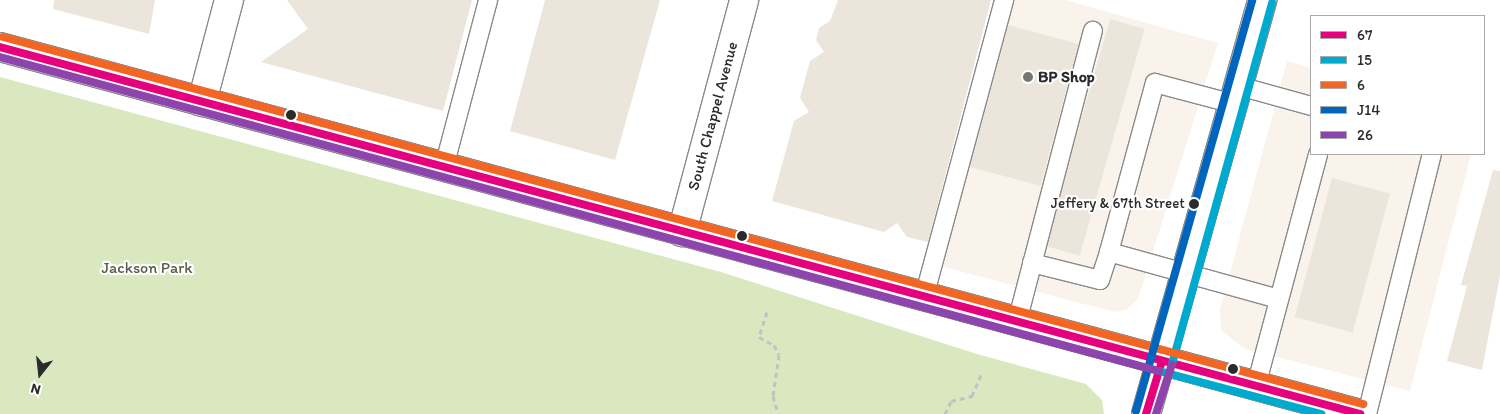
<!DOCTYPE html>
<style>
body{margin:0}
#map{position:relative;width:1500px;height:414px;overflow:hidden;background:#fff;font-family:Itim,sans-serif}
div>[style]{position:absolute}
.built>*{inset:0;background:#f9f3ec}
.green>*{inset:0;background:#dae8c0}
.building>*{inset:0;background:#ece5dc;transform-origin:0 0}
.path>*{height:3px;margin-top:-1.5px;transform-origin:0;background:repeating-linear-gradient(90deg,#c2c2c2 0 5px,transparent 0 9px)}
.roads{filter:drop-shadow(1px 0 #8a8a8a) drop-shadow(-1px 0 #8a8a8a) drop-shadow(0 1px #8a8a8a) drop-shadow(0 -1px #8a8a8a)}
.service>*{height:18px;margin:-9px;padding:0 9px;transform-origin:9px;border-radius:9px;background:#fff}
.minor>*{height:28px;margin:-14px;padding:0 14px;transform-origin:14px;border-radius:14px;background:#fff}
.tertiary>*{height:28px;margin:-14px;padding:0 14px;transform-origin:14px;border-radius:14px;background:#fff}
.bus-1>*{height:8px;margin:-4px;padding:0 4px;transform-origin:4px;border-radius:4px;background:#e5007d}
.bus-2>*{height:8px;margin:-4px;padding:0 4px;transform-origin:4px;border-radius:4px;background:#00a9ce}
.bus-3>*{height:8px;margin:-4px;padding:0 4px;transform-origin:4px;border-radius:4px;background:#f26522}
.bus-4>*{height:8px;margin:-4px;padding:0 4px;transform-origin:4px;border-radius:4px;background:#0065bd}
.bus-5>*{height:8px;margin:-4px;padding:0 4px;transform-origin:4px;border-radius:4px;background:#8e44ad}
.dots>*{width:14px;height:14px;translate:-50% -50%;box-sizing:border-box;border:2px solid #fff;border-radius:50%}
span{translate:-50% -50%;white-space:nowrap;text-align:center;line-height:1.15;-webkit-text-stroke:4.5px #fff;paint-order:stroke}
.bus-label{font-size:15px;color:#2b2b2b}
.right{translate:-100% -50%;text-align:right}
.poi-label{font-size:16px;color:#2b2b2b;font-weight:700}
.left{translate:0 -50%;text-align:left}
.street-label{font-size:16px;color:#2b2b2b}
.park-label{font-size:16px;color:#565e48}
.legend{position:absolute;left:1310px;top:15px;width:175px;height:140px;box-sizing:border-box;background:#fff;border:1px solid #aaa;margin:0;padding:6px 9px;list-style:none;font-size:15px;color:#2b2b2b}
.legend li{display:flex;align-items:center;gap:10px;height:25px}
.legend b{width:25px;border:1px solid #aaa}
.north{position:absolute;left:15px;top:349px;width:50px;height:50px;-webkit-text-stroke:4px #fff;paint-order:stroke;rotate:196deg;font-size:14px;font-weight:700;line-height:20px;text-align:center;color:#2b2b2b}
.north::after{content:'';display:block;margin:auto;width:18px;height:22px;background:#2b2b2b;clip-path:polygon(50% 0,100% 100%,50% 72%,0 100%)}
</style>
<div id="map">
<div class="built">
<i style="clip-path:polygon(1004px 0,1065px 0,1218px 43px,1138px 299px,1126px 310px,1114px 312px,933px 264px)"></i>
<i style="clip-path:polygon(1287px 61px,1311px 68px,1311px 154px,1471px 154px,1410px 391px,1245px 349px,1221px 330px,1220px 310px)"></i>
</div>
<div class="green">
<i style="clip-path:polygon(0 77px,721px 272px,977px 354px,1086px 384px,1102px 400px,1104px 414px,0 414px)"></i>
</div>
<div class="building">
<i style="clip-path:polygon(54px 0,155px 0,149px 34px,53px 9px)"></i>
<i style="clip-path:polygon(287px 0,472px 0,443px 111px,261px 62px,308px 29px)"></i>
<i style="clip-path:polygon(545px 0,660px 0,615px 160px,510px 131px)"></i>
<i style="clip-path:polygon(838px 0,991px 0,928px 242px,907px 237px,897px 223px,884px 232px,772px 201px,794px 121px,809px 112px,800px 98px,810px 61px,824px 52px,816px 40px,819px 28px,830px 21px)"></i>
<i style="left:1110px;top:19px;width:36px;height:236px;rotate:16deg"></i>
<i style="left:1008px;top:25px;width:73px;height:147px;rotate:15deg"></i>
<i style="clip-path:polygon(1493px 170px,1500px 171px,1500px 276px,1482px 370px,1447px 361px,1467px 286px,1461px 285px)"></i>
<i style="left:1332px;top:178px;width:60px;height:144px;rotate:15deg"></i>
</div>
<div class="path">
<i style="left:767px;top:312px;width:26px;rotate:108deg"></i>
<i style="left:759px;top:337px;width:17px;rotate:28deg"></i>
<i style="left:774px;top:345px;width:11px;rotate:63deg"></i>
<i style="left:779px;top:355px;width:41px;rotate:98.3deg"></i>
<i style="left:773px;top:396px;width:19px;rotate:74deg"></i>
<i style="left:945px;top:414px;width:14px;rotate:-65deg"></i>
<i style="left:951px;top:401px;width:22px;rotate:-13deg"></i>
<i style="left:972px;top:396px;width:25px;rotate:-67deg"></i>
</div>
<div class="roads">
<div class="service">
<i style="left:1239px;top:86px;width:75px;rotate:15.5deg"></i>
<i style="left:444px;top:167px;width:173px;rotate:-75.2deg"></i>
<i style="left:1109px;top:252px;width:175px;rotate:-74.8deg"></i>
<i style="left:1155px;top:83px;width:82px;rotate:14.9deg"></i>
<i style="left:1032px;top:263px;width:70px;rotate:14deg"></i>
<i style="left:1100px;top:280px;width:29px;rotate:-72deg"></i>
<i style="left:1109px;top:252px;width:176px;rotate:15.5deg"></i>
<i style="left:924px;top:297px;width:308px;rotate:-74.9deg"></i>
<i style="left:1017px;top:322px;width:301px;rotate:-75.4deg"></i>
<i style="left:1256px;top:386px;width:240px;rotate:-75deg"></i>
<i style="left:1367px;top:414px;width:268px;rotate:-76deg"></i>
</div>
<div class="minor">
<i style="left:202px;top:102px;width:106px;rotate:-75.2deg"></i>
<i style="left:682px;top:232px;width:240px;rotate:-75deg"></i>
</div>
<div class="tertiary">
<i style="left:0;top:47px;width:1409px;rotate:15.1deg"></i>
<i style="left:1146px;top:414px;width:430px;rotate:-74.3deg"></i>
</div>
</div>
<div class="bus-1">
<i style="left:0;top:47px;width:1409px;rotate:15.1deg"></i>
<i style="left:1146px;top:414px;width:55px;rotate:-73.2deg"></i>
</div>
<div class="bus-2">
<i style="left:1172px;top:364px;width:375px;rotate:-74.5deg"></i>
<i style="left:1159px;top:371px;width:168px;rotate:14.9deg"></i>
</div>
<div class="bus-3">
<i style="left:3px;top:37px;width:1409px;rotate:15.1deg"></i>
</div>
<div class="bus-4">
<i style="left:1136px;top:411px;width:427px;rotate:-74.2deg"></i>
</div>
<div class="bus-5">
<i style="left:0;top:57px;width:1201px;rotate:15.16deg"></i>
<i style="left:1156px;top:414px;width:52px;rotate:-72.3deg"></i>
</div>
<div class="dots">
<i style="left:1028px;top:77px;background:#757575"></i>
<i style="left:291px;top:115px;background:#2b2b2b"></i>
<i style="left:1194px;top:204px;background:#2b2b2b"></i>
<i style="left:742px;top:236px;background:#2b2b2b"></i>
<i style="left:1233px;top:369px;background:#2b2b2b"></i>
</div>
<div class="bus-label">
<span class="right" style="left:1185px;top:204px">Jeffery &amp; 67th Street</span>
</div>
<div class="poi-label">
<span class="left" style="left:1038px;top:77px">BP Shop</span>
</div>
<div class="street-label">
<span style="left:713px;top:116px;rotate:-75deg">South Chappel Avenue</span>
</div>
<div class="park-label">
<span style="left:147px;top:268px">Jackson Park</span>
</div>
<ul class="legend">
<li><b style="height:6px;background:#e5007d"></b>67</li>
<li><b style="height:6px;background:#00a9ce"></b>15</li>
<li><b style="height:6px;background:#f26522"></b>6</li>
<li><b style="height:6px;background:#0065bd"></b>J14</li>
<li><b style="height:6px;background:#8e44ad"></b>26</li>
</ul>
<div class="north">N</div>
</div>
